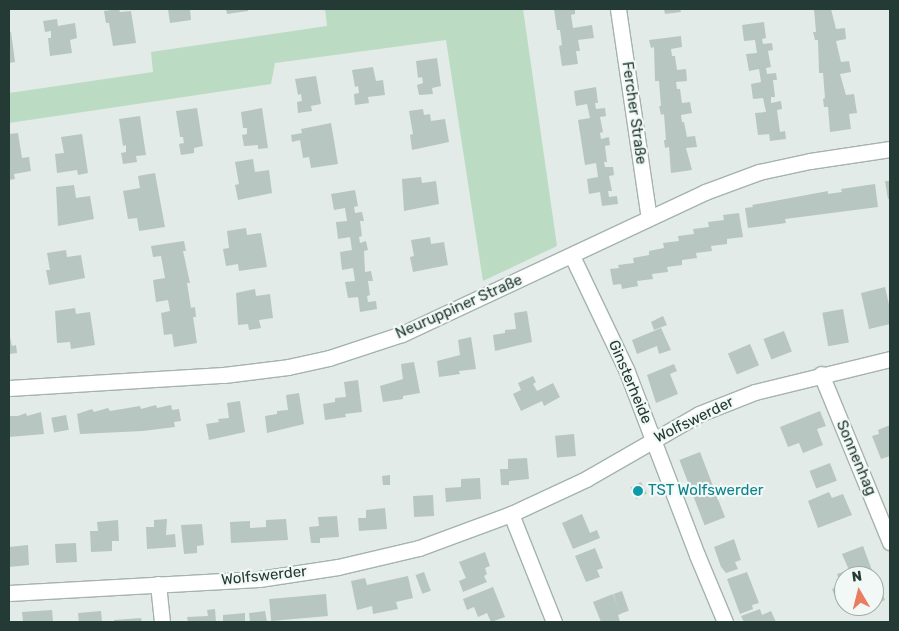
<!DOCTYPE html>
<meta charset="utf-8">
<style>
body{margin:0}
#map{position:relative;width:899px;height:631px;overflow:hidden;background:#e2ebe7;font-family:Rubik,sans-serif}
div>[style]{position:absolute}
.green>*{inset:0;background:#bcdbc3}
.building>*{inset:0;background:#b7c6c0;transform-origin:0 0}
.roads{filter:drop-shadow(1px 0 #a5b3ae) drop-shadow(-1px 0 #a5b3ae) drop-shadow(0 1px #a5b3ae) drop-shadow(0 -1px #a5b3ae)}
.minor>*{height:15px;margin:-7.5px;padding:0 7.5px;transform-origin:7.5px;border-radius:7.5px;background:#fff}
.dots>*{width:14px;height:14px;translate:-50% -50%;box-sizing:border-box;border:2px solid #f2f8f5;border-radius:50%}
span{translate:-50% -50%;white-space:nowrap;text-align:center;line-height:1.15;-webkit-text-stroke:4.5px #f2f8f5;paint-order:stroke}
.street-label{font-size:15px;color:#233b34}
.culture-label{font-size:15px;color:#0d838f}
.left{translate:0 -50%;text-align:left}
.frame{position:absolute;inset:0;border:10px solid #233b34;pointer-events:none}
.north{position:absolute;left:834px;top:566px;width:50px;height:50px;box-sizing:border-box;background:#f2f8f5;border:1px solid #9faca8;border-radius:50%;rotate:352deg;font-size:14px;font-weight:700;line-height:20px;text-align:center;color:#233b34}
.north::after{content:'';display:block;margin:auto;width:18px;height:22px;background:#ea7d61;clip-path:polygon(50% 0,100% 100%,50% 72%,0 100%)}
</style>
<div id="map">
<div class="green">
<i style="clip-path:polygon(325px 9px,523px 9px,557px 246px,483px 281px,446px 40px,275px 63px,271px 84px,9px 123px,9px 93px,153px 72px,151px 52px,327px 26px)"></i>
</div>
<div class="building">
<i style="clip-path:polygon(119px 9px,120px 12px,131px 11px,136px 43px,113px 46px,109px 23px,106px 23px,104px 11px)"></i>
<i style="clip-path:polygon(168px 9px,190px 9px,191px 20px,170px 23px)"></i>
<i style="clip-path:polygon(226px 9px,248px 9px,248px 11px,227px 14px)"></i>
<i style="clip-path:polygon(554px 9px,575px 9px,575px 14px,571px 15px,573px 28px,592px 25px,594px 38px,578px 40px,580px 51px,576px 51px,578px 64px,562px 66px,559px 46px,562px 45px,560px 30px,557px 30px)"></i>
<i style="clip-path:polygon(664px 9px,680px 9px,681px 12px,665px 14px)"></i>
<i style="clip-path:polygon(814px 9px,831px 9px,836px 29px,845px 28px,846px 39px,836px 41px,841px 62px,849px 61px,851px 72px,840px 74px,846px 95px,854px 94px,857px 113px,849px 114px,851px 129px,830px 132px,828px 107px,824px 107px,823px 99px,825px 98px,823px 73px,819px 73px,818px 40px,815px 40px,813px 32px,816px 32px)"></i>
<i style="clip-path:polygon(57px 19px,58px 26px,75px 23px,77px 38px,70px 40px,72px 53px,50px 56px,48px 38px,51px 38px,51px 31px,45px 32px,43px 21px)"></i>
<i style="clip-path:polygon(764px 22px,766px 38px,762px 39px,763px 44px,772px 43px,773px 50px,768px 51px,771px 67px,766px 68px,767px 74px,776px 73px,777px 80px,773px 80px,775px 97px,771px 97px,771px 103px,781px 101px,782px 109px,777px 110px,780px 132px,785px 131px,786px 139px,770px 141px,769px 134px,758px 135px,755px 113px,766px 112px,763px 98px,753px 99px,751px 84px,761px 82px,760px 75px,759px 69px,749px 71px,746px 54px,757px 53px,755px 40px,744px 41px,742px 25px)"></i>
<i style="clip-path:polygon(11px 32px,15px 62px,9px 63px,9px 33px)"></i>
<i style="clip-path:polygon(681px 36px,682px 47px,671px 49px,672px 56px,675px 56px,677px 70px,686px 69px,687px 81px,676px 82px,677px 89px,680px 89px,682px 103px,690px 102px,692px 113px,681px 115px,682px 122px,684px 122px,687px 137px,695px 136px,697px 147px,686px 148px,692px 170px,671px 173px,669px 147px,665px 148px,664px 140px,666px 140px,664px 114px,661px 115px,659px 106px,661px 106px,659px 81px,655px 81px,654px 47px,651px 48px,649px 40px)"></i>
<i style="clip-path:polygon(437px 58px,441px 86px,432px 88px,433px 94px,419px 95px,417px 85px,423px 83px,422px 77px,418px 78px,416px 61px)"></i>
<i style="clip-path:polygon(373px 67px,376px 81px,383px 80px,385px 95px,368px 97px,369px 103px,355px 105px,354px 94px,359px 93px,358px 86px,355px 87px,352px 70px)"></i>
<i style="clip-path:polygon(316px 76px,321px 104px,311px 106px,312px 111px,298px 113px,297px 102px,302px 101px,301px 94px,298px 95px,295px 79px)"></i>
<i style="clip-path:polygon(596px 87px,598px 103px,595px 103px,596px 109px,605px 108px,606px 116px,600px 117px,603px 132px,600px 133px,601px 139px,609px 137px,610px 145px,605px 146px,607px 162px,604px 162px,605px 167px,613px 167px,614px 175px,609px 176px,612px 191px,608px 191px,609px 197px,617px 196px,618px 204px,602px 206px,600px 192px,589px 194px,587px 179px,598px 177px,596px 163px,585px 165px,578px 120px,590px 118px,587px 104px,576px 106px,574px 91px)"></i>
<i style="clip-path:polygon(197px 108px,203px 146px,194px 148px,194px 153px,181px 155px,179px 144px,184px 143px,183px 137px,180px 137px,176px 111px)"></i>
<i style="clip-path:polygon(262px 108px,268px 148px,258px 149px,258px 145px,244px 146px,242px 135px,247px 134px,247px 128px,243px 128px,241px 112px)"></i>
<i style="clip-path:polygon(423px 109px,424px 115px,430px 114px,431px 121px,445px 119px,449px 142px,412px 150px,410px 135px,413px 134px,409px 111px)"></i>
<i style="clip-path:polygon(140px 116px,146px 155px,136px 156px,137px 162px,123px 164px,121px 153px,126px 152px,126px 145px,123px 146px,119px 119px)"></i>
<i style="clip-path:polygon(331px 123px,338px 164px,311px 168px,309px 157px,303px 158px,300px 140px,292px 142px,291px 135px,302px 133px,301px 129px)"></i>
<i style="clip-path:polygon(18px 133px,22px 158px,29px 157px,31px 171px,14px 174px,15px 179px,9px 180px,9px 134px)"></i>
<i style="clip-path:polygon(82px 134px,88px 173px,78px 175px,77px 170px,57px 173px,55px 154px,64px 153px,61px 137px)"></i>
<i style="clip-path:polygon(253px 159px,255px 172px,269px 170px,272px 193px,238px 200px,235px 185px,239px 184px,235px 162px)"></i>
<i style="clip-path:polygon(155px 173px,165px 227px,139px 231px,137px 218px,128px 219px,123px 191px,140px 188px,138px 176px)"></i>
<i style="clip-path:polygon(421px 177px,422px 183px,436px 181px,439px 204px,404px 211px,402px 179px)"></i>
<i style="clip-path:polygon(885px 181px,890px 181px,890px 199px,888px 199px)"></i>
<i style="clip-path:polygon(875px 184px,878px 207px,785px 219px,786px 223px,748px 228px,745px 208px,753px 207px,752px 205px,828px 191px,828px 194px,842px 192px,841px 189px)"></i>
<i style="clip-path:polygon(74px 185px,76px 198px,90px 196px,94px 219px,58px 226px,56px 187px)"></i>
<i style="clip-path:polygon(355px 190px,358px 206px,354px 207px,355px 213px,362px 212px,364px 221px,360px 221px,362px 236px,359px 237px,360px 243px,366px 241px,368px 250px,364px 251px,365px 272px,371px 271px,373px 281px,368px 281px,370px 295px,367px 296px,368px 302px,376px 301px,377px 309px,360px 312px,358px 297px,348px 298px,345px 282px,355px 281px,353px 268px,342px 270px,340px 252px,352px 250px,350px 237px,338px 239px,336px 222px,347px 221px,345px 208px,334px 210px,331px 194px)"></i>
<i style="clip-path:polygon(739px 213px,743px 237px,727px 239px,727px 244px,711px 246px,712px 251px,696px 253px,697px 258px,682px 260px,682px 265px,667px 267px,668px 272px,652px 274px,653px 279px,637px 281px,638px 286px,622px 289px,621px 284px,613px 285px,610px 269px,619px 268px,618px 265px,634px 263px,633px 258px,649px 255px,649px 251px,664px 248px,663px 243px,679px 241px,678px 236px,694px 234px,693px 229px,709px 227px,708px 222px,724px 220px,723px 215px)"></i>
<i style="clip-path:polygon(246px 228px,247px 235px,261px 233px,267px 267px,239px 271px,238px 264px,226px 266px,223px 249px,229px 248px,227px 231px)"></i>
<i style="clip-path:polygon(430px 237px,431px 244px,444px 242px,448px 265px,413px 272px,410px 257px,414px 256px,411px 240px)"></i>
<i style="clip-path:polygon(184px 241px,186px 251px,183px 251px,190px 283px,187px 283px,191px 308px,195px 307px,196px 317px,193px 317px,197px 343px,174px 347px,172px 334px,164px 335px,161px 313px,170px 311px,168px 300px,156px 302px,153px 280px,165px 278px,161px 256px,153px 257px,151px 246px)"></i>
<i style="clip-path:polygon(66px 250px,67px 257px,81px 255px,85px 278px,49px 285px,46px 270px,50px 270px,47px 253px)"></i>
<i style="clip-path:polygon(885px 287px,890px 309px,890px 324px,869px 329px,861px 293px)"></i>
<i style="clip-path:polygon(255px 289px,256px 296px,270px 294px,273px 318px,259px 320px,261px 328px,249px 330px,248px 324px,238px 325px,236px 293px)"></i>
<i style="clip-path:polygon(75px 308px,76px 314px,90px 312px,95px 345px,71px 349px,70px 342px,57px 343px,55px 311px)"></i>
<i style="left:843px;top:309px;width:34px;height:21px;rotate:80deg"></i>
<i style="clip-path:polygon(527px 311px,532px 342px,495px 351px,493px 335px,505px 333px,505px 330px,516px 329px,514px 313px)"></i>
<i style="clip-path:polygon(663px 316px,667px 325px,654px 330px,651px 322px)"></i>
<i style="clip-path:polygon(661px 328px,671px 350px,659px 354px,657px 346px,637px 354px,632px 340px)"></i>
<i style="left:784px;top:331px;width:22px;height:22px;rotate:69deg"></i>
<i style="clip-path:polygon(9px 332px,12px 346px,16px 345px,17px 353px,9px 354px)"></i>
<i style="clip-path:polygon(471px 337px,476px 369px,459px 371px,460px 374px,439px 377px,437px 361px,460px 355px,458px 340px)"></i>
<i style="left:750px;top:344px;width:23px;height:24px;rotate:67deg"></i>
<i style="clip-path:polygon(414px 362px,420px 393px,403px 396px,403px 399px,383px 402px,380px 386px,403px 379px,401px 364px)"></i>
<i style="clip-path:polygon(674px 364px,677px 371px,670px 374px,678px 394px,656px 403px,647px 375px)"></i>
<i style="clip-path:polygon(533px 376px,536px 382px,533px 384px,537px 391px,553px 383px,560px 397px,544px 406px,542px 401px,521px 411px,513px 394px,521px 390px,518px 383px)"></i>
<i style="clip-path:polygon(358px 380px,362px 412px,345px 414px,346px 417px,325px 420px,323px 404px,335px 402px,335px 398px,346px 397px,344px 382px)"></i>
<i style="clip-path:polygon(299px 393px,304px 424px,267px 433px,265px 416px,277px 414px,277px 411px,288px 410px,286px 395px)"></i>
<i style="clip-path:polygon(240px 401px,245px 432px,209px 440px,206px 424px,219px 422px,218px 419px,229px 418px,227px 403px)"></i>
<i style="clip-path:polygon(156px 405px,157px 408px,171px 405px,172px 410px,179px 409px,181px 421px,174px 422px,175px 427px,143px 431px,80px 434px,77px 414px,92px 409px,94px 412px,108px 408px,110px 411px,140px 406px,141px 409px)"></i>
<i style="clip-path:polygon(820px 411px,826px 426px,817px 429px,823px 445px,803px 453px,799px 443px,788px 447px,780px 427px)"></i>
<i style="clip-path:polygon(41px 412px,44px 434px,9px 437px,9px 416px,18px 416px,26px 413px,27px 416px)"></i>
<i style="left:66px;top:415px;width:15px;height:15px;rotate:79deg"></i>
<i style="clip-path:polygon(890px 425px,890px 456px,881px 459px,872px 436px,879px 434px,878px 430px)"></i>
<i style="left:574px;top:434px;width:22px;height:19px;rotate:85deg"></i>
<i style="left:700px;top:452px;width:70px;height:22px;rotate:69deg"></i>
<i style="clip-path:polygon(527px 458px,529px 479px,509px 481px,509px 485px,501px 485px,500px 469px,508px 469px,508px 459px)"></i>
<i style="left:830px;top:463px;width:19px;height:22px;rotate:69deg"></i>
<i style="clip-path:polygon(390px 475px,390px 485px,383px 485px,382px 476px)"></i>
<i style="clip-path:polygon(480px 478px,481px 499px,446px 502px,445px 488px,461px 487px,461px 479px)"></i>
<i style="left:641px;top:482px;width:13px;height:12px;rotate:63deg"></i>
<i style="clip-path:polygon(829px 492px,832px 498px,843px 494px,852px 515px,818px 528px,808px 501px)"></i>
<i style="left:433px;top:495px;width:21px;height:20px;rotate:87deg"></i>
<i style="clip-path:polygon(385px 508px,387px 529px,359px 531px,358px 518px,366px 518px,366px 510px)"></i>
<i style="clip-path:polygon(582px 514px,590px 533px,597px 530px,600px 538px,573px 549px,562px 523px)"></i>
<i style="clip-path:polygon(337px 516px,339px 537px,320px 538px,320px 543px,311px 543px,309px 527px,319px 526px,318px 517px)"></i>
<i style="clip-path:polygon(167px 519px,166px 535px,175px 534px,176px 547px,147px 549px,146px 527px,154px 527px,154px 520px)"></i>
<i style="clip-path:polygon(286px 519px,288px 540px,231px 543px,230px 522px,250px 521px,250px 528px,266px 527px,266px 520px)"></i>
<i style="clip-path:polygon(118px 520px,119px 541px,112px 541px,112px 551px,91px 552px,90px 531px,98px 531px,97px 522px)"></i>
<i style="clip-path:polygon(202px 524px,204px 545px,197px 546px,197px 553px,184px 554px,181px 525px)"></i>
<i style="clip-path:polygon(734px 539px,741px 560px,735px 562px,738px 569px,726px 573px,721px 567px,714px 547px)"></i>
<i style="left:76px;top:543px;width:19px;height:21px;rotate:87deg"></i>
<i style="clip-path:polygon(28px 545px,29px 565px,9px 567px,9px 547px)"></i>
<i style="clip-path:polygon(863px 546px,873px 573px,865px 576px,844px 576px,844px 593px,835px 597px,832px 589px,841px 585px,837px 574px,849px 570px,842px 554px)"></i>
<i style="clip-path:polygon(595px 548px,603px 568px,597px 570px,600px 577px,586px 582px,575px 556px)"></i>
<i style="clip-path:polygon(485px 552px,490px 566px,485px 568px,487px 574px,484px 576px,487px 582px,463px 592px,459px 581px,466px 578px,459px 562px)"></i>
<i style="left:424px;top:572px;width:20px;height:9px;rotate:70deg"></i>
<i style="clip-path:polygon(747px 572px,759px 603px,752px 605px,753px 609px,740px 614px,727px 579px)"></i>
<i style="clip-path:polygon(408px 576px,413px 598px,396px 602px,398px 609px,373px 614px,372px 606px,357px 610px,351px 581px,365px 578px,367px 585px)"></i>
<i style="clip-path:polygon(877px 580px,885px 600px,874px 605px,874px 581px)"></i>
<i style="clip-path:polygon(493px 587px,505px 617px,491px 622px,487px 613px,478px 617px,474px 607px,467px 610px,463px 599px)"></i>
<i style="left:622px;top:591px;width:21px;height:9px;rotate:71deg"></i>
<i style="left:326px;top:594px;width:22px;height:57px;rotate:85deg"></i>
<i style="clip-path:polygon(613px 594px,621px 614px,618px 615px,620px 622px,601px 622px,593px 602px)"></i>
<i style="clip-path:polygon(215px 609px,216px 622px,188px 622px,187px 617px,208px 616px,207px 610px)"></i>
<i style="clip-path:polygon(760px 609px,762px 615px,771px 611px,776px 622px,744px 622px,741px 616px)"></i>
<i style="clip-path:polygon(52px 610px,53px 622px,23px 622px,22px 612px)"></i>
<i style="left:101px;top:611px;width:11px;height:23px;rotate:85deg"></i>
<i style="clip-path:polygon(265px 611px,267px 622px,250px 622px,249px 613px)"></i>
<i style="clip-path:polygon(245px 613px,245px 622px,223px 622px,223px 615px)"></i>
<i style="clip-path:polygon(141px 618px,142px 622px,114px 622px,114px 620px)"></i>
</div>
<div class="roads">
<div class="minor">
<i style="left:618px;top:9px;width:211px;rotate:81.6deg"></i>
<i style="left:572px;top:256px;width:125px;rotate:64.5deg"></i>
<i style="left:626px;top:369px;width:199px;rotate:69.1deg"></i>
<i style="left:697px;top:555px;width:73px;rotate:67.3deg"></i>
<i style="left:821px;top:374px;width:182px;rotate:67.7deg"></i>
<i style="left:9px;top:388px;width:215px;rotate:-3.5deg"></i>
<i style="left:224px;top:375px;width:64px;rotate:-7.1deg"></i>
<i style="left:288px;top:367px;width:42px;rotate:-12.4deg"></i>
<i style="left:329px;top:358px;width:77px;rotate:-18.2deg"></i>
<i style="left:402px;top:334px;width:335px;rotate:-25.1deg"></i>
<i style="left:705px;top:192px;width:58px;rotate:-20.3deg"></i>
<i style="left:759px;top:172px;width:52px;rotate:-12.2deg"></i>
<i style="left:810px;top:161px;width:81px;rotate:-8.5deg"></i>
<i style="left:511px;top:514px;width:116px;rotate:68.3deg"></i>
<i style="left:158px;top:584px;width:38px;rotate:84deg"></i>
<i style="left:9px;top:593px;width:250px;rotate:-3.2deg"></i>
<i style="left:259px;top:579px;width:80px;rotate:-8.6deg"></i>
<i style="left:338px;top:567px;width:83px;rotate:-13.2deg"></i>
<i style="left:419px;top:548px;width:98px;rotate:-20.3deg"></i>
<i style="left:511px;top:514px;width:83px;rotate:-25deg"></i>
<i style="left:586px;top:479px;width:130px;rotate:-29.9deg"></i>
<i style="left:699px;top:414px;width:60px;rotate:-21.4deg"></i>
<i style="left:755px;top:392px;width:139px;rotate:-13.7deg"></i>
</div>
</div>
<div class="dots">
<i style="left:638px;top:491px;background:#0f9aa8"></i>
</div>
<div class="street-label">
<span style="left:634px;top:113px;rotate:82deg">Fercher Straße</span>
<span style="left:459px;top:307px;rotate:-24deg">Neuruppiner Straße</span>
<span style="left:630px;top:382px;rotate:67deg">Ginsterheide</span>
<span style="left:694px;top:420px;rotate:-26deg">Wolfswerder</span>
<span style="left:856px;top:458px;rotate:67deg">Sonnenhag</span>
<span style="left:264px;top:576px;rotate:-6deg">Wolfswerder</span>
</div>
<div class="culture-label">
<span class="left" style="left:648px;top:491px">TST Wolfswerder</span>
</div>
<div class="frame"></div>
<div class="north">N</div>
</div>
